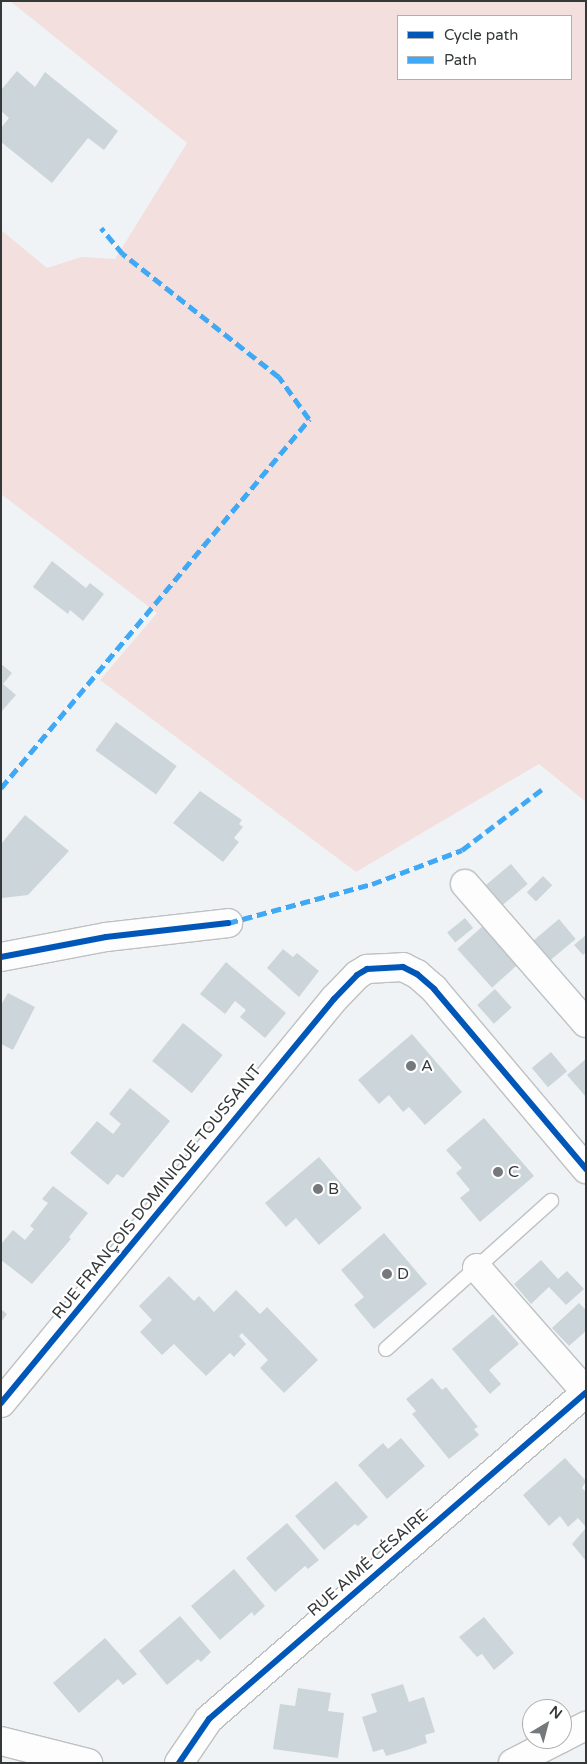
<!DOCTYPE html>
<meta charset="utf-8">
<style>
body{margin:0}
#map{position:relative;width:587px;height:1764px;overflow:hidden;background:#f0f3f5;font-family:"Varela Round",sans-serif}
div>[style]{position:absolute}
.green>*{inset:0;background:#f3e0de}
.building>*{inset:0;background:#ccd5da;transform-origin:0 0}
.roads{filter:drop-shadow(1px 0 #bec1c2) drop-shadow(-1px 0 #bec1c2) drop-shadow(0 1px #bec1c2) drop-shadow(0 -1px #bec1c2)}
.service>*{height:14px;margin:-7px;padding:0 7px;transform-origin:7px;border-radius:7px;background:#fdfdfe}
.minor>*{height:28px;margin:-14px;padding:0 14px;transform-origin:14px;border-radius:14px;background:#fdfdfe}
.quiet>*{height:5px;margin-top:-2.5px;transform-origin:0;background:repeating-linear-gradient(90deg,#3fa9f5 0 10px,transparent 0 15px)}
.cycleway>*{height:6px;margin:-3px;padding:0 3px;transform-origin:3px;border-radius:3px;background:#0057b8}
.dots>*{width:14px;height:14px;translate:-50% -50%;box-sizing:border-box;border:2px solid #fff;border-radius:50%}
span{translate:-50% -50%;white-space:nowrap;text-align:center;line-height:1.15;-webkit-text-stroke:4.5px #fff;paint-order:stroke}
.poi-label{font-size:16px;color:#353839}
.left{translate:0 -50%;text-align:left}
.street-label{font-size:16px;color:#353839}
.frame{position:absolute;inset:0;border:2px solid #353839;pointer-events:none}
.legend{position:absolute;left:397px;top:15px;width:175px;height:65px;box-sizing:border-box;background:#fff;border:1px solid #aeafb0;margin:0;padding:6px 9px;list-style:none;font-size:15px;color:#353839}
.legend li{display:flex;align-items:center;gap:10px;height:25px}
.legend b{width:25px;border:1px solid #aeafb0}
.north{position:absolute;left:522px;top:1699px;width:50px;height:50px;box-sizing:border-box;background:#fff;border:1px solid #aeafb0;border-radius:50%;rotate:37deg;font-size:14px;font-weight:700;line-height:20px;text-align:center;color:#353839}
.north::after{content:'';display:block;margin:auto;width:18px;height:22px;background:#76797b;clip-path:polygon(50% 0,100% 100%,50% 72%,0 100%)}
</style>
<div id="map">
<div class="green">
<i style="clip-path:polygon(evenodd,10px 1px,586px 1px,586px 802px,539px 764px,356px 872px,100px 680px,157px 613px,1px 494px,1px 230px,47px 268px,81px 257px,115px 259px,187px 143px,10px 1px,398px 16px,571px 16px,571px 79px,398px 79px,398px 16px)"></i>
</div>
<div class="building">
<i style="clip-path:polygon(17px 71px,35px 87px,45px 72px,118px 131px,104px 150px,88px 138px,52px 183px,1px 142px,1px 128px,9px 118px,1px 111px,1px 90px)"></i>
<i style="clip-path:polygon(52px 561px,86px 588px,90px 583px,104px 594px,83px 621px,70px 610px,68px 614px,33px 587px)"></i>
<i style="clip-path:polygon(1px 664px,12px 673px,3px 684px,16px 695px,1px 712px)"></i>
<i style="left:116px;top:722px;width:75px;height:35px;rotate:36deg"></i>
<i style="clip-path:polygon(200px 791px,242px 820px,239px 824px,243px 827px,234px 838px,239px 842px,223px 862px,173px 823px)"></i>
<i style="clip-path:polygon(25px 815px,69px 851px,28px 895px,2px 898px,1px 844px)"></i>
<i style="left:511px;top:864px;width:26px;height:37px;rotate:50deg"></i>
<i style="left:543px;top:876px;width:13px;height:23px;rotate:45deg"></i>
<i style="left:465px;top:918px;width:13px;height:23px;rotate:51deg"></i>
<i style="left:559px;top:919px;width:26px;height:38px;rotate:50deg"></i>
<i style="left:484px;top:925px;width:52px;height:36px;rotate:48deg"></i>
<i style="clip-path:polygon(586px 935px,586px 952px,583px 955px,574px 945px)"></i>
<i style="clip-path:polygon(283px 949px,293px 957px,297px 953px,319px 971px,299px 997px,267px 968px)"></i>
<i style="clip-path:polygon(226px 962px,286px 1013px,265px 1038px,240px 1017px,246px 1010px,235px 1001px,225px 1014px,200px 994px)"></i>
<i style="left:495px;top:989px;width:25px;height:24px;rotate:48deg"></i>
<i style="clip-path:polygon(8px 993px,35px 1007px,13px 1050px,1px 1044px,1px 1005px)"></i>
<i style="left:183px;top:1023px;width:51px;height:49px;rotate:39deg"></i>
<i style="clip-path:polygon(412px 1034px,462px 1092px,425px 1125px,409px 1107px,403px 1112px,389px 1095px,379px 1104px,358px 1080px)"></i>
<i style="left:551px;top:1052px;width:25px;height:25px;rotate:50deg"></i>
<i style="clip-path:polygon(586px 1059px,586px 1097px,567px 1075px)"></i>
<i style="clip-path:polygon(130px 1088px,170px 1121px,123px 1178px,117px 1174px,108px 1185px,70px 1153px,97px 1121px,113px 1134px,121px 1124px,109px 1114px)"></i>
<i style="clip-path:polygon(484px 1118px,534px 1176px,480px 1222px,460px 1198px,470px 1190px,456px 1173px,462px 1168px,446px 1150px)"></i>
<i style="clip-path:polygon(319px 1157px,362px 1208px,319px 1245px,296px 1218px,286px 1227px,265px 1203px)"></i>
<i style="clip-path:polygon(53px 1186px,88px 1213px,69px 1237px,71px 1239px,32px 1284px,1px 1260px,1px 1244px,13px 1230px,25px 1240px,34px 1229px,30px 1226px,48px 1203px,42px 1199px)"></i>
<i style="clip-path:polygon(384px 1233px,427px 1284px,374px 1329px,354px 1305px,364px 1297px,341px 1270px)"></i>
<i style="clip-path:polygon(541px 1260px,558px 1279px,567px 1271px,584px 1289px,566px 1305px,549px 1287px,531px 1304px,514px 1284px)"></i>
<i style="clip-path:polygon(169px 1276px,194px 1301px,199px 1296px,214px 1312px,236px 1290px,260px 1314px,267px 1307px,318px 1360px,284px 1393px,260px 1368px,268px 1360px,242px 1333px,239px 1336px,246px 1344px,234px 1357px,230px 1353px,206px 1376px,174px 1344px,162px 1355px,140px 1332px,152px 1320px,139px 1306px)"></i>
<i style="clip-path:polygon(579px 1303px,586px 1310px,586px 1331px,569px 1346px,552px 1328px)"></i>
<i style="clip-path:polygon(1px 1309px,7px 1314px,1px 1322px)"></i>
<i style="clip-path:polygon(493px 1314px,519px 1344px,489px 1370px,501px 1384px,490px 1394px,452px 1349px)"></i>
<i style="clip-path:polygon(432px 1378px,442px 1390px,446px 1387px,478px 1427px,474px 1429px,479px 1435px,449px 1459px,412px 1414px,416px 1411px,406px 1399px)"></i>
<i style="clip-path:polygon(401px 1438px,425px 1466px,387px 1499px,358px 1465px,383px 1443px,388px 1449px)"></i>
<i style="clip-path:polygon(565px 1458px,586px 1481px,582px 1488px,586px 1492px,586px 1527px,578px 1518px,568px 1527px,560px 1516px,549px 1526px,523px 1495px)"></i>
<i style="clip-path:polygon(336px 1481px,368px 1517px,358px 1526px,355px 1524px,324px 1550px,295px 1516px)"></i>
<i style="clip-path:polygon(287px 1523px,319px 1560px,308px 1569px,305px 1566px,275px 1592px,246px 1558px)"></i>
<i style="clip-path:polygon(586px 1528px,586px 1561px,572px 1544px)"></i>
<i style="clip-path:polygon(234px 1569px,265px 1606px,254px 1616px,252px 1612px,220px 1640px,191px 1606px)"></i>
<i style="clip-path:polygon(180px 1616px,211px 1652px,201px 1662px,198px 1659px,167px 1685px,139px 1651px)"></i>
<i style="clip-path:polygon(484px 1617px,514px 1653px,494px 1670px,482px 1654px,477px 1657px,459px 1637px)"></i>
<i style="clip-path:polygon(105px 1638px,137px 1674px,123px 1685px,118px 1679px,79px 1713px,53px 1683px)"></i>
<i style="clip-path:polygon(403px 1684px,409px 1702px,424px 1697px,435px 1732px,425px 1735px,427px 1743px,407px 1750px,386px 1756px,383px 1749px,373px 1752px,362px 1717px,377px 1712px,371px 1694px)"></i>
<i style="clip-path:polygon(298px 1688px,331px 1693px,328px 1711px,344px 1713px,338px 1758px,273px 1749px,280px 1704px,295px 1706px)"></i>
</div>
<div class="roads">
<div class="service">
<i style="left:386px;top:1349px;width:222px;rotate:-41.9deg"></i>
</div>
<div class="minor">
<i style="left:465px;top:884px;width:184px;rotate:49deg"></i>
<i style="left:1px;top:957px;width:107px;rotate:-10.8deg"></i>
<i style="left:106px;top:937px;width:123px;rotate:-6.5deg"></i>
<i style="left:477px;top:1268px;width:165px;rotate:48.7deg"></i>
<i style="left:1px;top:1403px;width:524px;rotate:-50.5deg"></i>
<i style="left:334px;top:999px;width:33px;rotate:-46deg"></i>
<i style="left:357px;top:975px;width:12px;rotate:-31deg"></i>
<i style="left:367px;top:969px;width:36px;rotate:-3deg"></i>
<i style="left:403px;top:967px;width:16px;rotate:27deg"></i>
<i style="left:417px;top:974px;width:23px;rotate:41deg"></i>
<i style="left:434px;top:989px;width:236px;rotate:49.8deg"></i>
<i style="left:562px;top:1738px;width:27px;rotate:-27deg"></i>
<i style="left:1px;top:1741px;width:90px;rotate:14.2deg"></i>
<i style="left:179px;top:1763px;width:53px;rotate:-55.7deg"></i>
<i style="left:209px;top:1719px;width:498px;rotate:-40.9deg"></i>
<i style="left:513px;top:1763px;width:53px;rotate:-27.1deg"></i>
</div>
</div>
<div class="quiet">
<i style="left:1px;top:788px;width:481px;rotate:-50.1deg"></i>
<i style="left:309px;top:419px;width:52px;rotate:-125.5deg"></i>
<i style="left:279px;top:377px;width:199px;rotate:-141.7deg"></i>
<i style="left:123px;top:254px;width:34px;rotate:-130deg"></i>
<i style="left:228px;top:923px;width:149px;rotate:-15.2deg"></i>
<i style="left:372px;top:884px;width:96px;rotate:-20.7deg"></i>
<i style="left:462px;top:850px;width:104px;rotate:-37.2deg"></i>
</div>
<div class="cycleway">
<i style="left:1px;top:957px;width:107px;rotate:-10.8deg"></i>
<i style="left:106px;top:937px;width:123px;rotate:-6.5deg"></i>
<i style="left:1px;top:1403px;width:524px;rotate:-50.5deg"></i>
<i style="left:334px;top:999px;width:33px;rotate:-46deg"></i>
<i style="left:357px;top:975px;width:12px;rotate:-31deg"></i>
<i style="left:367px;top:969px;width:36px;rotate:-3deg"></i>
<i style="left:403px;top:967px;width:16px;rotate:27deg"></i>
<i style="left:417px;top:974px;width:23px;rotate:41deg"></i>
<i style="left:434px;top:989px;width:236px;rotate:49.8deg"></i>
<i style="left:179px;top:1763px;width:53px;rotate:-55.7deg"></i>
<i style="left:209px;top:1719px;width:498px;rotate:-40.9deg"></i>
</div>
<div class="dots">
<i style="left:411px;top:1066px;background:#76797b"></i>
<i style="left:498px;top:1172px;background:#76797b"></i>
<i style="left:318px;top:1189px;background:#76797b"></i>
<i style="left:387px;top:1274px;background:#76797b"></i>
</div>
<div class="poi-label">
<span class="left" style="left:421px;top:1066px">A</span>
<span class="left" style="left:508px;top:1172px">C</span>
<span class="left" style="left:328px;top:1189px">B</span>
<span class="left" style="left:397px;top:1274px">D</span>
</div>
<div class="street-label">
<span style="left:157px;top:1192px;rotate:-51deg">RUE FRANÇOIS DOMINIQUE TOUSSAINT</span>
<span style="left:368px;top:1563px;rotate:-41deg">RUE AIMÉ CÉSAIRE</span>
</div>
<div class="frame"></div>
<ul class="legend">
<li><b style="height:6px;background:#0057b8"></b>Cycle path</li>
<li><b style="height:6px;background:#3fa9f5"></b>Path</li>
</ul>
<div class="north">N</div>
</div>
